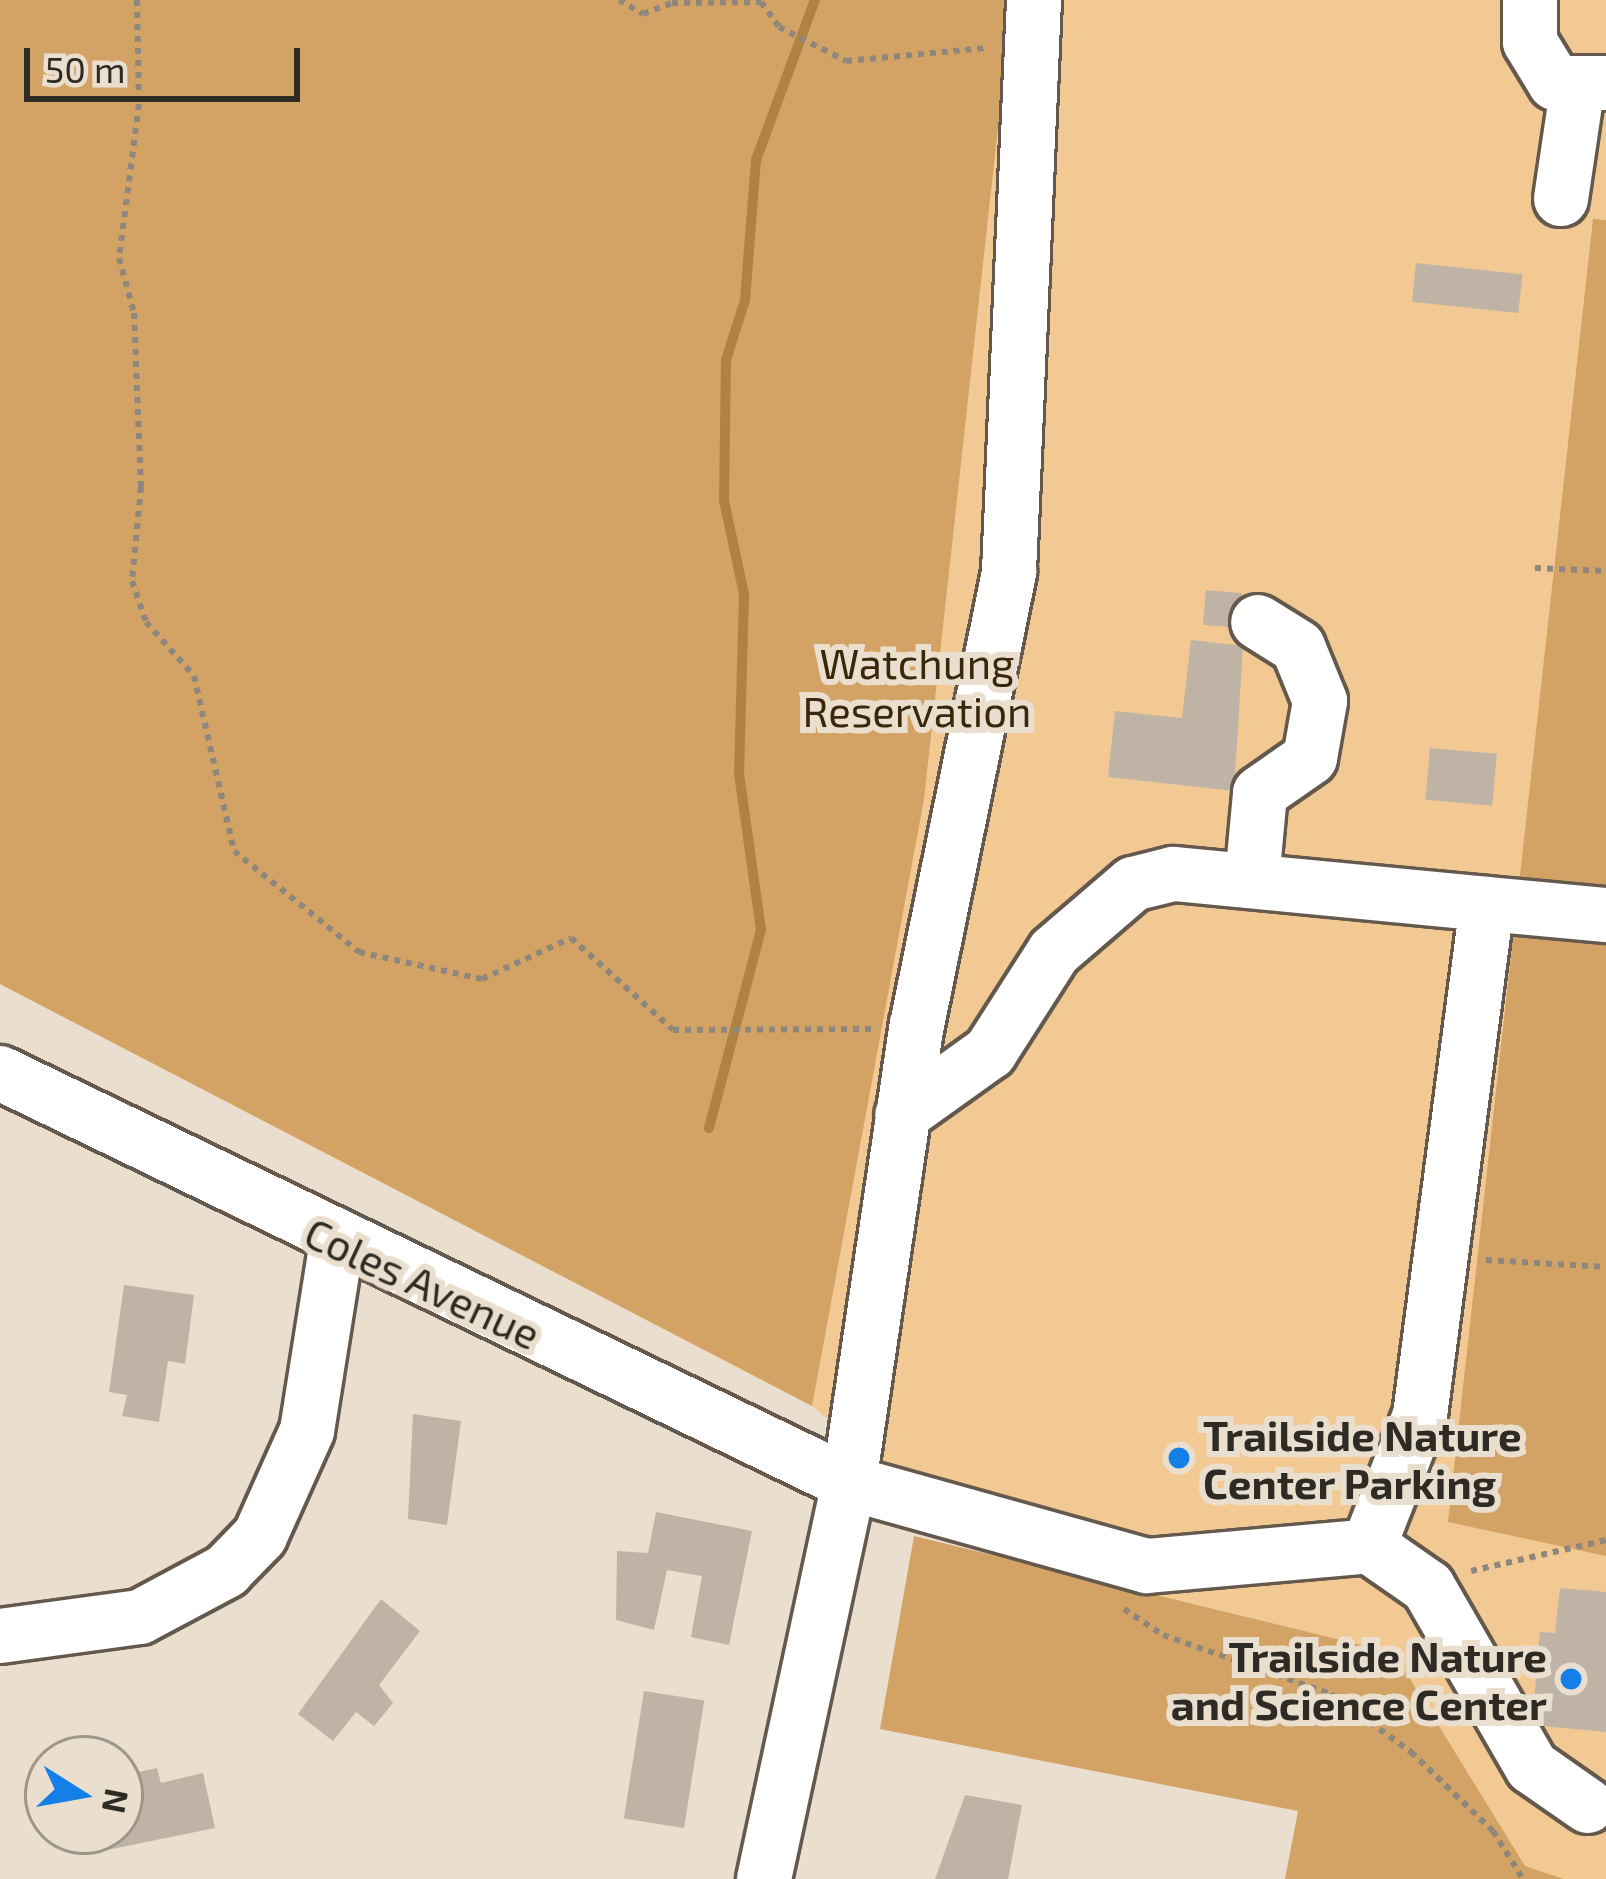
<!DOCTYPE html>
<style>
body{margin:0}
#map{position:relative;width:1606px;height:1879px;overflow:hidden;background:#eadece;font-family:"Exo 2",sans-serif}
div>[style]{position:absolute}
.green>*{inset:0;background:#f3c993}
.forest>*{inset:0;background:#d2a364}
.stream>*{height:10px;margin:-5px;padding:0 5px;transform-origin:5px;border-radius:5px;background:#af8243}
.building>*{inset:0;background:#beb3a4;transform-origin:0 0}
.path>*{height:6px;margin-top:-3px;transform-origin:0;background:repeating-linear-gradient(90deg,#8f877c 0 6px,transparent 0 12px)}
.roads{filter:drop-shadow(3px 0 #64594c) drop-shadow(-3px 0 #64594c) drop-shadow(0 3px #64594c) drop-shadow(0 -3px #64594c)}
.minor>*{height:54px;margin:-27px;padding:0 27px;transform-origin:27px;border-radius:27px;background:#fff}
.dots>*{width:33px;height:33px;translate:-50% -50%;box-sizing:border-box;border:6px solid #eadece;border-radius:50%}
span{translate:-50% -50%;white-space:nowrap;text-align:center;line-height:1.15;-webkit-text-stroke:12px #eadece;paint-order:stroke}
.park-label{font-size:42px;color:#3a270a}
.street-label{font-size:42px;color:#2e2a24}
.poi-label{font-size:42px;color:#2e2a24;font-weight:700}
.left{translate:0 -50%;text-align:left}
.right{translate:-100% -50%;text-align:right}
.north{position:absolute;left:24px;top:1735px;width:120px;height:120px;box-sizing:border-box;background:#eadece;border:3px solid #9f968a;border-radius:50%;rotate:101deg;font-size:33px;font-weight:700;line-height:48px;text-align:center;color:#2e2a24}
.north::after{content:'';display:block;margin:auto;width:42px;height:54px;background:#147fe7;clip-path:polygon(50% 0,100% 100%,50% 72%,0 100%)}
.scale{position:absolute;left:24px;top:48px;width:276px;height:54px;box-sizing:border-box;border:6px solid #2e2a24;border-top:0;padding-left:15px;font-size:36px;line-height:42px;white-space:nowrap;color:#2e2a24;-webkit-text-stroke:9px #eadece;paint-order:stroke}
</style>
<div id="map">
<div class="green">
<i style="clip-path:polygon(0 0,1606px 0,1606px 1879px,1305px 1879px,1299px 1811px,812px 1406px,0 984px)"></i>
</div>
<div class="forest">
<i style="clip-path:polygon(0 0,1012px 0,924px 799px,812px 1406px,0 984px)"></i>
<i style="clip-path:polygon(1593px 219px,1606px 220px,1606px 1556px,1448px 1522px)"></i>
<i style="clip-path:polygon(914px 1536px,1394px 1653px,1525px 1866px,1564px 1879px,1285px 1879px,1298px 1811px,880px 1729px)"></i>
</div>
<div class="stream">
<i style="left:709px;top:1128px;width:205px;rotate:-75.3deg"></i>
<i style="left:761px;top:930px;width:158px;rotate:-98deg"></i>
<i style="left:739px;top:774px;width:180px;rotate:-88.4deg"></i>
<i style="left:744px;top:594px;width:95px;rotate:-102.1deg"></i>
<i style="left:724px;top:501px;width:141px;rotate:-89.2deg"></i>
<i style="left:726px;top:360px;width:63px;rotate:-72.4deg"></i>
<i style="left:745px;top:300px;width:140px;rotate:-85.5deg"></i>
<i style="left:756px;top:160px;width:171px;rotate:-69.8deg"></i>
</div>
<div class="building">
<i style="left:1416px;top:263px;width:107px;height:39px;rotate:6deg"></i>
<i style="left:1206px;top:590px;width:36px;height:35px;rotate:5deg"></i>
<i style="clip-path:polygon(1191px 640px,1243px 646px,1234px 791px,1108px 777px,1115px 711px,1182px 718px)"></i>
<i style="left:1430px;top:748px;width:67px;height:52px;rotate:5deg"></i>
<i style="clip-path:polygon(124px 1285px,194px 1295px,185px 1364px,168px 1361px,159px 1422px,122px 1416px,127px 1395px,109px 1392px)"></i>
<i style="clip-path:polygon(413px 1414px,461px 1421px,447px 1525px,408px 1519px)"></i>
<i style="clip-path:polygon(656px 1512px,752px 1531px,729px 1645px,691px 1637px,702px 1576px,667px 1570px,654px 1630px,616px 1620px,617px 1551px,648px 1553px)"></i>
<i style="clip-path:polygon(1560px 1588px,1606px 1592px,1606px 1732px,1532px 1725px,1540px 1632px,1555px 1633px)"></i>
<i style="clip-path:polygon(381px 1599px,420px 1631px,379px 1685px,393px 1703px,374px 1726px,356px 1712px,333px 1741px,298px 1714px)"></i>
<i style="left:644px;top:1691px;width:61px;height:129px;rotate:9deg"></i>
<i style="clip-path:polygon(157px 1768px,161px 1783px,203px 1773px,215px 1828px,102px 1851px,98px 1831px,120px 1831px,120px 1776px)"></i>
<i style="clip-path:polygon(965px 1795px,1022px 1805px,1008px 1879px,935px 1879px)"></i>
</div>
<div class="path">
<i style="left:137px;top:0;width:104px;rotate:88.9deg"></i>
<i style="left:139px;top:104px;width:155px;rotate:97.4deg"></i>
<i style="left:119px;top:258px;width:57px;rotate:74.7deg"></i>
<i style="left:134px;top:313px;width:174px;rotate:87.7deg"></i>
<i style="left:141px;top:487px;width:94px;rotate:95.5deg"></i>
<i style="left:132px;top:581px;width:43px;rotate:71.1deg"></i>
<i style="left:146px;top:622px;width:72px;rotate:48.4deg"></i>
<i style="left:194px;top:676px;width:180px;rotate:77.1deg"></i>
<i style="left:234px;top:851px;width:161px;rotate:38.9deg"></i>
<i style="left:359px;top:952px;width:126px;rotate:12.4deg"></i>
<i style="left:482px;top:979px;width:98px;rotate:-24.7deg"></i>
<i style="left:571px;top:938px;width:137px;rotate:42deg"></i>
<i style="left:673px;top:1030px;width:199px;rotate:-0.3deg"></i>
<i style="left:619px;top:0;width:28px;rotate:30deg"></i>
<i style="left:643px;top:14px;width:31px;rotate:-21deg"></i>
<i style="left:672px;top:3px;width:89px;rotate:-0.6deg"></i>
<i style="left:761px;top:2px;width:31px;rotate:54deg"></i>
<i style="left:779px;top:27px;width:75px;rotate:26.9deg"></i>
<i style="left:846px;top:61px;width:142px;rotate:-5.3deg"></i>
<i style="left:1535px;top:568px;width:71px;rotate:2.4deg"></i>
<i style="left:1486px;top:1260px;width:120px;rotate:3.3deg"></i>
<i style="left:1471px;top:1571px;width:139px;rotate:-12.9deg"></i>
<i style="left:1124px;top:1609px;width:47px;rotate:33.7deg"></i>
<i style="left:1163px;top:1635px;width:178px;rotate:19.4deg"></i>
<i style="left:1331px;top:1694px;width:99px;rotate:35.9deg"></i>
<i style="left:1411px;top:1752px;width:114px;rotate:43.9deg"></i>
<i style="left:1493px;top:1831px;width:57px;rotate:58deg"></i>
</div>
<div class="roads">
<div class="minor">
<i style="left:1530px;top:0;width:42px;rotate:90deg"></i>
<i style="left:1530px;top:42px;width:48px;rotate:58.6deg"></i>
<i style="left:1555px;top:83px;width:51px"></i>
<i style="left:1561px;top:199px;width:109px;rotate:-81.6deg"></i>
<i style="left:1252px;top:880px;width:87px;rotate:-84.7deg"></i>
<i style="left:1260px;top:793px;width:61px;rotate:-35deg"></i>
<i style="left:1310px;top:758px;width:58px;rotate:-80deg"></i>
<i style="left:1320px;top:701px;width:58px;rotate:-112.2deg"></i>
<i style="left:1298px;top:647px;width:47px;rotate:-148deg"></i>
<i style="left:1487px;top:904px;width:120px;rotate:5.3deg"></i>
<i style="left:0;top:1073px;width:943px;rotate:25.78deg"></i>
<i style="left:849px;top:1483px;width:309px;rotate:15.6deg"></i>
<i style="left:1147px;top:1566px;width:223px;rotate:-5.1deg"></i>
<i style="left:1369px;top:1546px;width:141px;rotate:-68.7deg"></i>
<i style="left:1420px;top:1415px;width:515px;rotate:-82.53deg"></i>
<i style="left:1487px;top:904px;width:315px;rotate:-174.5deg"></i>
<i style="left:1173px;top:874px;width:41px;rotate:166deg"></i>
<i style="left:1133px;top:884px;width:104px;rotate:139.3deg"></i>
<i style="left:1054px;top:952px;width:119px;rotate:122.6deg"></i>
<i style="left:990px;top:1052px;width:108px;rotate:144.4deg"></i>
<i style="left:1369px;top:1546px;width:72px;rotate:34.8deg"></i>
<i style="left:1428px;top:1587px;width:208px;rotate:60deg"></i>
<i style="left:1532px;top:1767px;width:68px;rotate:34.9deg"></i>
<i style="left:0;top:1636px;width:141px;rotate:-7.7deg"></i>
<i style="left:140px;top:1617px;width:98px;rotate:-28.1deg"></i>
<i style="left:226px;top:1571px;width:49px;rotate:-45.8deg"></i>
<i style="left:260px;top:1536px;width:115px;rotate:-65.9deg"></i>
<i style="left:307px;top:1431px;width:191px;rotate:-81deg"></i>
<i style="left:764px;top:1879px;width:405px;rotate:-77.9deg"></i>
<i style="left:849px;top:1483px;width:463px;rotate:-81.6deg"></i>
<i style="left:917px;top:1025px;width:463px;rotate:-78.5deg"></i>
<i style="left:1009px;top:571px;width:572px;rotate:-87.49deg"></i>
</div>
</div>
<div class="dots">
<i style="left:1179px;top:1458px;background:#147fe7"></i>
<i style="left:1571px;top:1679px;background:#147fe7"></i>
</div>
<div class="park-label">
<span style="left:917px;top:686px">Watchung<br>Reservation</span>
</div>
<div class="street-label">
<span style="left:423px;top:1282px;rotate:25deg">Coles Avenue</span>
</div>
<div class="poi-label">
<span class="left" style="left:1203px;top:1458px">Trailside Nature<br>Center Parking</span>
<span class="right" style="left:1547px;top:1679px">Trailside Nature<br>and Science Center</span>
</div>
<div class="north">N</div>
<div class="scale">50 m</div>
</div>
